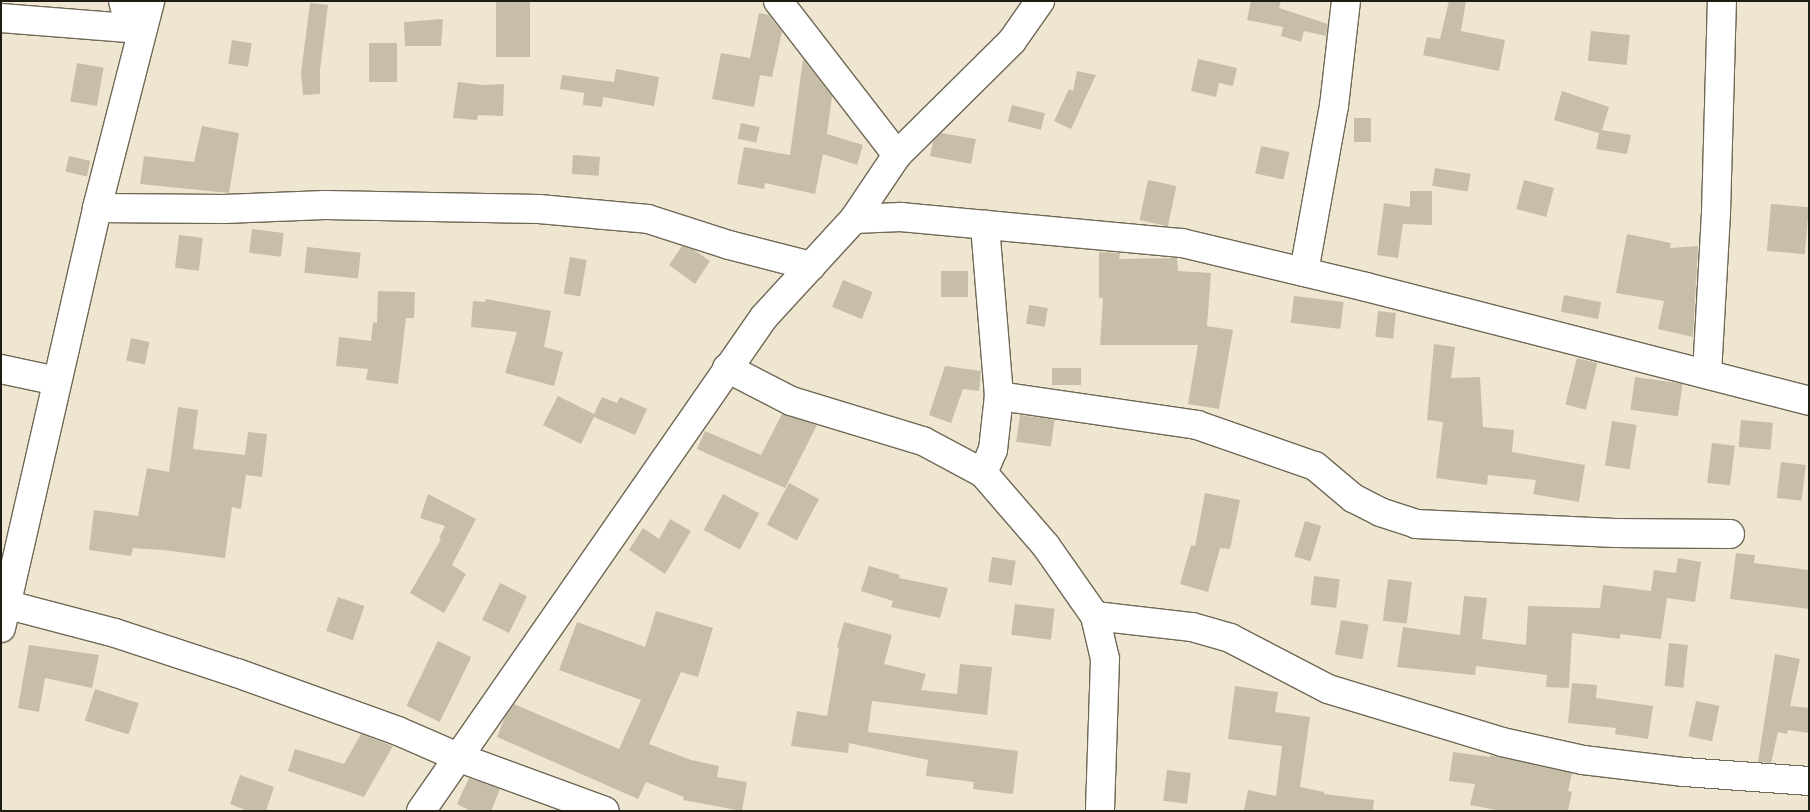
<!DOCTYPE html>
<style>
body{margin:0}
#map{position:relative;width:1810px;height:812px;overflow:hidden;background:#efe6d1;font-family:"Sofia Sans Condensed",sans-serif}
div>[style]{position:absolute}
.building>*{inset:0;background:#c7beaa;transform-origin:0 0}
.roads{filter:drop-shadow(1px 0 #706856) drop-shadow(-1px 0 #706856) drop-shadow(0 1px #706856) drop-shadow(0 -1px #706856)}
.minor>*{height:28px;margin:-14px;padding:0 14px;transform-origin:14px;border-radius:14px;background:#fff}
span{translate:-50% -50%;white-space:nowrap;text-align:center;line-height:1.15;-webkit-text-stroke:4.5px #fcf3de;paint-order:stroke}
.frame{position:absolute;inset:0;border:2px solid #1f1c14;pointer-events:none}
</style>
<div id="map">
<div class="building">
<i style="left:496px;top:1px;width:34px;height:56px"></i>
<i style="clip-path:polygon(1251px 1px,1281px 1px,1279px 8px,1328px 24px,1326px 36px,1304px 31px,1301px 42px,1281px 36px,1283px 27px,1247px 20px)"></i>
<i style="clip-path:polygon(1449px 1px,1466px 1px,1461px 31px,1505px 40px,1499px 71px,1423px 55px,1427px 37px,1440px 39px)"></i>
<i style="clip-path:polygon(310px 3px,328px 5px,320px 70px,320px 94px,303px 95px,301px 73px)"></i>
<i style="clip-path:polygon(759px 13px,769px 15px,782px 32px,772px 77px,760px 75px,754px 107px,712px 99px,721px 53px,750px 58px)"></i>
<i style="clip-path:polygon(443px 19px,441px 46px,405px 46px,404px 22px)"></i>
<i style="left:1591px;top:31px;width:39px;height:30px;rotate:6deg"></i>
<i style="left:232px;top:40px;width:20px;height:24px;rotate:9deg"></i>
<i style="left:397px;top:43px;width:39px;height:28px;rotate:90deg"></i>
<i style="clip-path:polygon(803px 59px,832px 96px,827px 134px,863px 145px,857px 165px,823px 154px,815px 194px,765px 183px,764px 189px,737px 184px,744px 147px,790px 155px)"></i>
<i style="clip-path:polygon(1198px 59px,1237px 68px,1233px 86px,1219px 83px,1216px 97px,1191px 91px)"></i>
<i style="left:77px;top:63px;width:27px;height:39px;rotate:10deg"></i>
<i style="clip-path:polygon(616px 69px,659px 77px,654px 106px,603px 97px,602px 107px,583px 105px,584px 93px,560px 89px,562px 75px,614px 82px)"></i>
<i style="clip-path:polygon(1077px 71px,1096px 75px,1071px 129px,1054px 121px,1069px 89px,1073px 91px)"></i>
<i style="clip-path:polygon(458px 82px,483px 85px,504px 84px,503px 116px,478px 115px,477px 120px,453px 118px)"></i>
<i style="clip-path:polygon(1562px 91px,1609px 107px,1602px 130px,1631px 135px,1627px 154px,1596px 149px,1599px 133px,1554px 120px)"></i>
<i style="left:1012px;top:105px;width:34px;height:17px;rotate:14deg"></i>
<i style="left:1354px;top:118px;width:17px;height:24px"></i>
<i style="left:741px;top:123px;width:19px;height:16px;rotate:12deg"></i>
<i style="clip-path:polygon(202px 126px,239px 133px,229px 193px,140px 184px,144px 156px,194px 162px)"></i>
<i style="clip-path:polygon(941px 133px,976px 139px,971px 164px,930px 156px,933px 141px)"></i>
<i style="left:1261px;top:146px;width:29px;height:28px;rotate:12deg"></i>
<i style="left:573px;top:155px;width:27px;height:19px;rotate:4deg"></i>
<i style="left:69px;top:156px;width:22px;height:16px;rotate:13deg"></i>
<i style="left:1435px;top:168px;width:36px;height:18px;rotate:9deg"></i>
<i style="left:1148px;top:180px;width:29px;height:41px;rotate:12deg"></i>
<i style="left:1524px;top:180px;width:31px;height:30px;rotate:15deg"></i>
<i style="clip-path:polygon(1410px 191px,1432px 191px,1432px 225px,1403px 224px,1398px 258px,1377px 255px,1384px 203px,1410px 207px)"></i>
<i style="left:1771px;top:204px;width:38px;height:47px;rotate:5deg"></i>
<i style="left:252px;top:229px;width:32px;height:24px;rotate:7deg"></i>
<i style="clip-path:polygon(1627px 234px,1671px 243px,1670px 248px,1698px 246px,1693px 337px,1658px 329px,1664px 301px,1616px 293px)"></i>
<i style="left:179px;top:235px;width:24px;height:33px;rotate:7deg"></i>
<i style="clip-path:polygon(682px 246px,694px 250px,710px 261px,695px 284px,669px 265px)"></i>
<i style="left:307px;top:247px;width:54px;height:26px;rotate:6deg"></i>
<i style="clip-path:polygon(1099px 252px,1120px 253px,1119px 259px,1177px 258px,1178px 271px,1211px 273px,1207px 326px,1233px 330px,1219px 409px,1188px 404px,1198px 345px,1100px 345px,1103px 298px,1099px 298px)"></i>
<i style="left:570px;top:257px;width:17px;height:37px;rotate:10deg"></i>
<i style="left:941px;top:271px;width:27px;height:26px"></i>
<i style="left:843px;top:280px;width:32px;height:29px;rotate:22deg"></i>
<i style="clip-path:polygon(378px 291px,415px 292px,414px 318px,406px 318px,398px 384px,366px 380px,368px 369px,336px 366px,339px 337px,371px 341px,373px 322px,377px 323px)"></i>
<i style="left:1564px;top:295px;width:38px;height:17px;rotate:11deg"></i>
<i style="left:1294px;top:296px;width:50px;height:27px;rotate:7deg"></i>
<i style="clip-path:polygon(486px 299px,551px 311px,544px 347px,563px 352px,554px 386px,505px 373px,517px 332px,471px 327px,473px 301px,485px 302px)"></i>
<i style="left:1029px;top:305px;width:19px;height:19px;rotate:9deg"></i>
<i style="left:1378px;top:311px;width:18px;height:26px;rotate:6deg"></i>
<i style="left:131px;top:338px;width:19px;height:23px;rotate:12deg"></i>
<i style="clip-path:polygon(1434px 344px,1455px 347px,1451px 378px,1480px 377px,1483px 427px,1514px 430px,1512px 452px,1585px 465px,1579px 502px,1533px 494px,1536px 480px,1488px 475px,1487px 485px,1436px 478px,1443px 422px,1427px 420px)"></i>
<i style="left:1577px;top:358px;width:21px;height:48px;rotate:14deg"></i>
<i style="clip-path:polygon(945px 366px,981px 371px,979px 391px,963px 389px,951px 423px,929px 415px)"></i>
<i style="left:1052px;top:368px;width:29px;height:17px"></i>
<i style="left:1635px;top:377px;width:48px;height:33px;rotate:8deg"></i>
<i style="clip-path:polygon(558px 396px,594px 414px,602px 397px,617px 403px,620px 397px,647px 409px,635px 435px,594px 417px,581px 444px,543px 425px)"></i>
<i style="clip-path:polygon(178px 407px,198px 410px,193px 449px,245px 455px,248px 432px,267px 434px,262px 477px,246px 475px,241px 509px,232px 507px,225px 558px,163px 550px,133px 548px,131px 556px,89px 550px,94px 510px,138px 516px,147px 468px,169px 472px)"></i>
<i style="clip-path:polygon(782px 414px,817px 425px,785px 488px,697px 449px,705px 431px,761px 455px)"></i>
<i style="left:1020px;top:415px;width:35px;height:27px;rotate:8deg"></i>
<i style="left:1741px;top:420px;width:32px;height:27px;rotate:5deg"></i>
<i style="left:1612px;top:421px;width:25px;height:45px;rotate:9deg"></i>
<i style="left:1712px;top:443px;width:23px;height:40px;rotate:7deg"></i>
<i style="left:1781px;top:462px;width:25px;height:36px;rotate:7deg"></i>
<i style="left:789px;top:483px;width:34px;height:47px;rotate:28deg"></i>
<i style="clip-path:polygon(1205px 493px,1240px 500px,1230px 549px,1220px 548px,1208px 592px,1180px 584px,1191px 545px,1195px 546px)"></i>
<i style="clip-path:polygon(428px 494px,476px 519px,452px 565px,466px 574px,444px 613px,410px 593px,441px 539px,439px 538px,445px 526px,420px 518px)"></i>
<i style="left:723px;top:494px;width:41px;height:41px;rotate:28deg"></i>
<i style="clip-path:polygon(670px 519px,691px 531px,665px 574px,629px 550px,643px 528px,659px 539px)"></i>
<i style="left:1305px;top:521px;width:17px;height:37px;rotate:17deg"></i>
<i style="clip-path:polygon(1736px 553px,1755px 555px,1754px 563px,1809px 570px,1809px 609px,1730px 599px)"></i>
<i style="left:992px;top:557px;width:24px;height:25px;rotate:9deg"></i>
<i style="clip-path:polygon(1678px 558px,1701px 562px,1695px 602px,1667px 598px,1661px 639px,1620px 634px,1620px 639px,1572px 633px,1569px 688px,1546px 687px,1547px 675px,1476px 666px,1475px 675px,1397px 667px,1403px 627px,1460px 635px,1464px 596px,1487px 598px,1482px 639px,1526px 645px,1528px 606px,1600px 608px,1603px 585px,1651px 591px,1654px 570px,1676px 573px)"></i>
<i style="clip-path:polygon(869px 566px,900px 575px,899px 578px,948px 588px,940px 618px,891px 607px,893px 601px,861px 591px)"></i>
<i style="left:1314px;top:576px;width:26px;height:29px;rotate:7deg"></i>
<i style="left:1388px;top:579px;width:24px;height:42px;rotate:7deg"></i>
<i style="left:500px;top:583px;width:30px;height:41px;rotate:26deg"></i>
<i style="left:338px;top:597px;width:28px;height:36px;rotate:19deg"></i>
<i style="left:1015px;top:604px;width:40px;height:31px;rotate:7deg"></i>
<i style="clip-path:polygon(656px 611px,713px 628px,698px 677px,681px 672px,649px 744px,691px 760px,719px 766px,717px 777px,747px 782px,742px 811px,683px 800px,684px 797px,646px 782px,638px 799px,497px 737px,505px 717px,514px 704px,619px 749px,641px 700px,559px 670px,577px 622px,645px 647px)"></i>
<i style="left:1341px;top:620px;width:28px;height:35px;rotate:10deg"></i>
<i style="clip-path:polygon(844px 622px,892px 635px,884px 664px,926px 674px,921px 690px,957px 694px,960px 664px,992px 667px,987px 715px,872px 701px,868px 732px,1018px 751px,1013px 794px,973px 789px,974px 782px,926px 776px,928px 760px,849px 743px,848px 753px,791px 746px,797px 711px,827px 716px,839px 648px,837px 647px)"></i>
<i style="left:438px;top:641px;width:37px;height:72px;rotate:26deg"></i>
<i style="left:1669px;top:643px;width:19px;height:43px;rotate:6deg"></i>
<i style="clip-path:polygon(29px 645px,99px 655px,92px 688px,45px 678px,39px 712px,18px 708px)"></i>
<i style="clip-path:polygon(1775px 654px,1800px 659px,1790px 706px,1809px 708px,1809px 733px,1788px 730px,1787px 734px,1778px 732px,1771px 763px,1758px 762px)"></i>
<i style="clip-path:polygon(1572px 683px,1597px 685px,1596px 698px,1653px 706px,1648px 739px,1615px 734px,1616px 728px,1568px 723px)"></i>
<i style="clip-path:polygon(1235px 686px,1278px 692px,1275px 712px,1310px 717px,1300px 787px,1324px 792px,1324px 794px,1374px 800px,1373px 811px,1244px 811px,1248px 790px,1276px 796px,1282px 746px,1228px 739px)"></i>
<i style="left:95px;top:689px;width:46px;height:33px;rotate:18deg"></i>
<i style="left:1696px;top:701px;width:24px;height:36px;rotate:12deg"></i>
<i style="clip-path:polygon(361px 734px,393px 746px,364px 797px,288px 771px,295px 749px,344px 764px)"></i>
<i style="clip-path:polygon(1453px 752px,1490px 757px,1490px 755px,1572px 773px,1568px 791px,1572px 792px,1568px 811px,1502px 811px,1470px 805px,1475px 784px,1449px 781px)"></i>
<i style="left:1167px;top:770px;width:24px;height:31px;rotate:7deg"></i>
<i style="clip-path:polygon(240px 775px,274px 787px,266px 811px,248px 811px,230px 804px)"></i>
<i style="clip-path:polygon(469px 778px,500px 789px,491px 811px,471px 811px,457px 804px)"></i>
</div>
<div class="roads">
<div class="minor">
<i style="left:123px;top:1px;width:28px;rotate:75deg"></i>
<i style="left:778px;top:1px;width:195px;rotate:52.3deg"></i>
<i style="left:1px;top:18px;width:140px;rotate:4.5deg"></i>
<i style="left:97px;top:208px;width:127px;rotate:0.5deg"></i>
<i style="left:224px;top:209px;width:101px;rotate:-2.3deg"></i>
<i style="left:325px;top:205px;width:214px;rotate:1.1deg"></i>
<i style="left:539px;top:209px;width:109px;rotate:5.2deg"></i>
<i style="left:648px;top:219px;width:85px;rotate:17.8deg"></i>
<i style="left:729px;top:245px;width:85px;rotate:14.4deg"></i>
<i style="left:854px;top:219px;width:77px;rotate:-56.1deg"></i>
<i style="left:897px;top:155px;width:162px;rotate:-44.7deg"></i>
<i style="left:1012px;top:41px;width:49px;rotate:-55deg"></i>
<i style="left:1304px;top:272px;width:169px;rotate:-79.8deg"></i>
<i style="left:1334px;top:106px;width:106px;rotate:-83.5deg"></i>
<i style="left:727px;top:368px;width:72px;rotate:27.3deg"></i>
<i style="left:791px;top:401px;width:138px;rotate:16.9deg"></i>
<i style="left:923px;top:441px;width:68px;rotate:28.1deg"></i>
<i style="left:983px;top:473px;width:96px;rotate:49.2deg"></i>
<i style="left:1046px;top:546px;width:85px;rotate:55deg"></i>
<i style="left:1095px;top:616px;width:44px;rotate:76.9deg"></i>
<i style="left:1105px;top:659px;width:152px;rotate:91.9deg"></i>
<i style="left:1px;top:369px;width:57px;rotate:12.1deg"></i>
<i style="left:1707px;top:374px;width:161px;rotate:-86.8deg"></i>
<i style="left:1716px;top:213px;width:212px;rotate:-88.4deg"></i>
<i style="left:999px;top:396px;width:200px;rotate:8.3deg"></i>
<i style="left:1197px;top:425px;width:125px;rotate:19.2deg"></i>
<i style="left:1315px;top:466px;width:50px;rotate:40.1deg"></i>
<i style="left:1353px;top:498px;width:30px;rotate:27deg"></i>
<i style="left:1380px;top:512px;width:38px;rotate:18deg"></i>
<i style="left:1416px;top:524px;width:199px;rotate:2.6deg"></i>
<i style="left:1615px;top:533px;width:115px;rotate:0.5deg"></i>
<i style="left:983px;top:473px;width:25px;rotate:-67deg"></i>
<i style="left:993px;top:450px;width:54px;rotate:-83.7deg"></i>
<i style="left:999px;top:396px;width:172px;rotate:-94.7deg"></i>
<i style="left:1px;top:603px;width:118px;rotate:14.7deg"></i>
<i style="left:115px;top:633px;width:128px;rotate:18.2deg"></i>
<i style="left:237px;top:673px;width:171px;rotate:19.8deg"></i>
<i style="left:398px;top:731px;width:68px;rotate:23.5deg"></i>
<i style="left:460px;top:758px;width:154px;rotate:20.1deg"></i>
<i style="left:1095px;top:616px;width:98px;rotate:6.5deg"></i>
<i style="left:1192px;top:627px;width:40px;rotate:16deg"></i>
<i style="left:1230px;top:638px;width:110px;rotate:27.5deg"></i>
<i style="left:1328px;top:689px;width:182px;rotate:16.9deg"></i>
<i style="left:1502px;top:742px;width:83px;rotate:12.5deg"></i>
<i style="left:1583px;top:760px;width:102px;rotate:6.8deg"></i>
<i style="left:1684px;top:772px;width:125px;rotate:4.1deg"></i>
<i style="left:1px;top:628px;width:431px;rotate:-77.1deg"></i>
<i style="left:97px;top:208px;width:214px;rotate:-75.6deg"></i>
<i style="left:421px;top:811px;width:601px;rotate:-55.23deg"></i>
<i style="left:764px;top:317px;width:133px;rotate:-47.4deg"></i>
<i style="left:854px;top:219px;width:47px;rotate:-2.4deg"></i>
<i style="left:901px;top:217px;width:282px;rotate:5.3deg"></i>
<i style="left:1182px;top:243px;width:189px;rotate:13.4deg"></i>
<i style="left:1366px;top:287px;width:457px;rotate:14.4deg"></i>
</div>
</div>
<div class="frame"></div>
</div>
